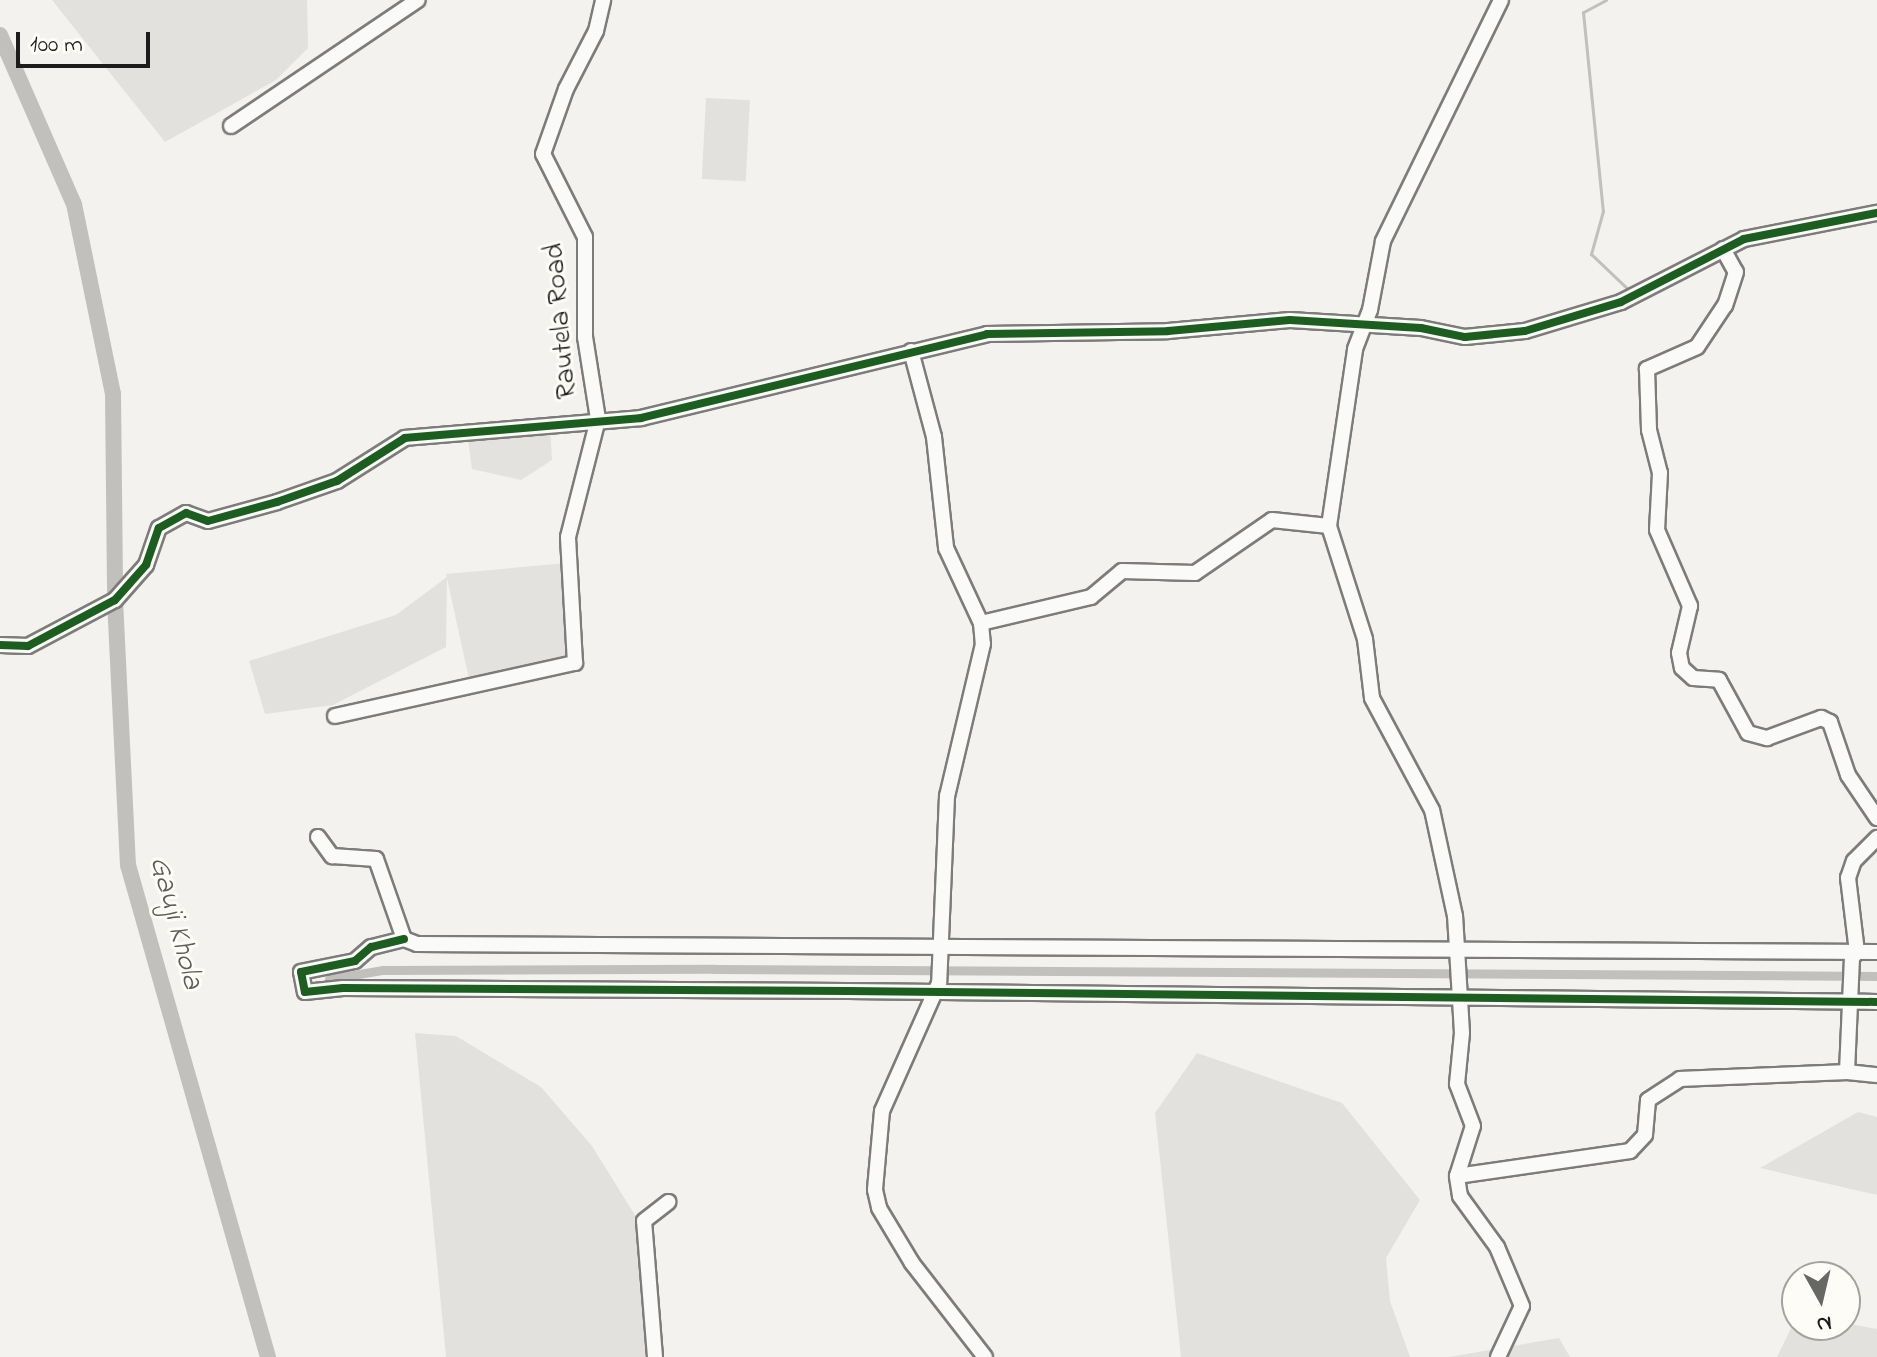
<!DOCTYPE html>
<style>
body{margin:0}
#map{position:relative;width:1877px;height:1357px;overflow:hidden;background:#f3f2ef;font-family:"Indie Flower",sans-serif}
div>[style]{position:absolute}
.built>*{inset:0;background:#e3e2de}
.green>*{inset:0;background:#e2e1dd;transform-origin:0 0}
.stream>*{height:3px;margin:-1.5px;padding:0 1.5px;transform-origin:1.5px;border-radius:1.5px;background:#c1c0bc}
.canal>*{height:9px;margin:-4.5px;padding:0 4.5px;transform-origin:4.5px;border-radius:4.5px;background:#c1c0bc}
.river>*{height:16px;margin:-8px;padding:0 8px;transform-origin:8px;border-radius:8px;background:#c1c0bc}
.roads{filter:drop-shadow(2px 0 #7d7c7b) drop-shadow(-2px 0 #7d7c7b) drop-shadow(0 2px #7d7c7b) drop-shadow(0 -2px #7d7c7b)}
.minor>*{height:14px;margin:-7px;padding:0 7px;transform-origin:7px;border-radius:7px;background:#fafaf8}
.cycleway>*{height:8px;margin:-4px;padding:0 4px;transform-origin:4px;border-radius:4px;background:#1b5e20}
span{translate:-50% -50%;white-space:nowrap;text-align:center;line-height:1.15;-webkit-text-stroke:6px #fdfcf7;paint-order:stroke}
.street-label{font-size:28px;color:#1c1c1c}
.water-label{font-size:30px;color:#5c5c5a;font-style:italic}
.north{position:absolute;left:1781px;top:1261px;width:80px;height:80px;box-sizing:border-box;background:#fdfcf7;border:2px solid #a3a29f;border-radius:50%;rotate:172deg;font-size:22px;font-weight:700;line-height:32px;text-align:center;color:#1c1c1c}
.north::after{content:'';display:block;margin:auto;width:28px;height:36px;background:#676766;clip-path:polygon(50% 0,100% 100%,50% 72%,0 100%)}
.scale{position:absolute;left:16px;top:32px;width:134px;height:36px;box-sizing:border-box;border:4px solid #1c1c1c;border-top:0;padding-left:10px;font-size:24px;line-height:28px;white-space:nowrap;color:#1c1c1c;-webkit-text-stroke:6px #fdfcf7;paint-order:stroke}
</style>
<div id="map">
<div class="built">
<i style="clip-path:polygon(550px 426px,552px 460px,521px 480px,472px 469px,467px 433px)"></i>
<i style="clip-path:polygon(567px 563px,573px 661px,469px 679px,446px 574px)"></i>
</div>
<div class="green">
<i style="clip-path:polygon(52px 0,307px 0,308px 48px,276px 80px,165px 142px)"></i>
<i style="left:706px;top:98px;width:44px;height:81px;rotate:3deg"></i>
<i style="clip-path:polygon(447px 577px,446px 647px,333px 705px,265px 714px,249px 661px,396px 615px)"></i>
<i style="clip-path:polygon(415px 1033px,456px 1036px,541px 1087px,592px 1146px,656px 1249px,652px 1357px,446px 1357px)"></i>
<i style="clip-path:polygon(1197px 1053px,1342px 1103px,1420px 1200px,1386px 1258px,1390px 1301px,1410px 1357px,1181px 1357px,1155px 1113px)"></i>
<i style="clip-path:polygon(1858px 1112px,1877px 1117px,1877px 1195px,1760px 1168px)"></i>
<i style="clip-path:polygon(1797px 1316px,1797px 1325px,1845px 1323px,1877px 1329px,1877px 1357px,1777px 1357px)"></i>
<i style="clip-path:polygon(1559px 1338px,1570px 1357px,1449px 1357px)"></i>
</div>
<div class="stream">
<i style="left:1606px;top:0;width:26px;rotate:152deg"></i>
<i style="left:1583px;top:12px;width:200px;rotate:84.3deg"></i>
<i style="left:1603px;top:211px;width:45px;rotate:105.6deg"></i>
<i style="left:1591px;top:254px;width:52px;rotate:43.5deg"></i>
</div>
<div class="canal">
<i style="left:329px;top:979px;width:55px;rotate:-9.5deg"></i>
<i style="left:383px;top:970px;width:331px;rotate:-0.2deg"></i>
<i style="left:714px;top:969px;width:1163px;rotate:0.34deg"></i>
</div>
<div class="river">
<i style="left:0;top:35px;width:184px;rotate:66.4deg"></i>
<i style="left:74px;top:204px;width:194px;rotate:78.4deg"></i>
<i style="left:113px;top:394px;width:206px;rotate:89.4deg"></i>
<i style="left:115px;top:600px;width:265px;rotate:87.2deg"></i>
<i style="left:128px;top:865px;width:512px;rotate:74.12deg"></i>
</div>
<div class="roads">
<div class="minor">
<i style="left:231px;top:126px;width:225px;rotate:-34deg"></i>
<i style="left:1723px;top:249px;width:26px;rotate:61deg"></i>
<i style="left:1736px;top:272px;width:35px;rotate:108deg"></i>
<i style="left:1725px;top:305px;width:50px;rotate:123.7deg"></i>
<i style="left:1697px;top:347px;width:55px;rotate:156.3deg"></i>
<i style="left:1647px;top:369px;width:61px;rotate:88.1deg"></i>
<i style="left:1649px;top:430px;width:44px;rotate:75.7deg"></i>
<i style="left:1660px;top:473px;width:57px;rotate:93deg"></i>
<i style="left:1657px;top:530px;width:83px;rotate:66.5deg"></i>
<i style="left:1690px;top:606px;width:48px;rotate:103.2deg"></i>
<i style="left:1679px;top:653px;width:15px;rotate:79deg"></i>
<i style="left:1682px;top:668px;width:15px;rotate:42deg"></i>
<i style="left:1693px;top:678px;width:26px;rotate:4deg"></i>
<i style="left:1719px;top:680px;width:60px;rotate:61.3deg"></i>
<i style="left:1748px;top:733px;width:20px;rotate:15deg"></i>
<i style="left:1767px;top:738px;width:58px;rotate:-20.3deg"></i>
<i style="left:1821px;top:718px;width:10px;rotate:24deg"></i>
<i style="left:1830px;top:722px;width:56px;rotate:71.2deg"></i>
<i style="left:1848px;top:775px;width:52px;rotate:56deg"></i>
<i style="left:911px;top:351px;width:89px;rotate:75deg"></i>
<i style="left:934px;top:437px;width:112px;rotate:83.8deg"></i>
<i style="left:946px;top:548px;width:83px;rotate:65deg"></i>
<i style="left:981px;top:623px;width:21px;rotate:85deg"></i>
<i style="left:983px;top:644px;width:156px;rotate:103.3deg"></i>
<i style="left:947px;top:796px;width:187px;rotate:92.4deg"></i>
<i style="left:939px;top:983px;width:140px;rotate:114deg"></i>
<i style="left:882px;top:1111px;width:79px;rotate:95.1deg"></i>
<i style="left:875px;top:1190px;width:18px;rotate:77deg"></i>
<i style="left:879px;top:1208px;width:64px;rotate:59deg"></i>
<i style="left:912px;top:1263px;width:119px;rotate:52.2deg"></i>
<i style="left:981px;top:623px;width:113px;rotate:-13.3deg"></i>
<i style="left:1091px;top:597px;width:40px;rotate:-40deg"></i>
<i style="left:1122px;top:571px;width:73px;rotate:1.6deg"></i>
<i style="left:1195px;top:573px;width:93px;rotate:-34.5deg"></i>
<i style="left:1272px;top:520px;width:57px;rotate:6deg"></i>
<i style="left:0;top:645px;width:28px;rotate:2deg"></i>
<i style="left:28px;top:646px;width:98px;rotate:-27.9deg"></i>
<i style="left:115px;top:600px;width:47px;rotate:-48.5deg"></i>
<i style="left:146px;top:565px;width:39px;rotate:-71deg"></i>
<i style="left:159px;top:528px;width:31px;rotate:-29deg"></i>
<i style="left:186px;top:513px;width:23px;rotate:20deg"></i>
<i style="left:208px;top:521px;width:72px;rotate:-15.4deg"></i>
<i style="left:277px;top:502px;width:64px;rotate:-19.3deg"></i>
<i style="left:337px;top:481px;width:80px;rotate:-32.3deg"></i>
<i style="left:405px;top:438px;width:237px;rotate:-4.8deg"></i>
<i style="left:641px;top:418px;width:356px;rotate:-13.6deg"></i>
<i style="left:987px;top:334px;width:181px;rotate:-0.9deg"></i>
<i style="left:1168px;top:331px;width:122px;rotate:-5.2deg"></i>
<i style="left:1290px;top:320px;width:131px;rotate:3.5deg"></i>
<i style="left:1421px;top:328px;width:45px;rotate:11.6deg"></i>
<i style="left:1465px;top:337px;width:60px;rotate:-5.7deg"></i>
<i style="left:1525px;top:331px;width:100px;rotate:-16.8deg"></i>
<i style="left:1621px;top:302px;width:138px;rotate:-27.1deg"></i>
<i style="left:1744px;top:239px;width:136px;rotate:-11.1deg"></i>
<i style="left:335px;top:716px;width:246px;rotate:-12.5deg"></i>
<i style="left:575px;top:663px;width:126px;rotate:-93.2deg"></i>
<i style="left:568px;top:537px;width:122px;rotate:-75.7deg"></i>
<i style="left:598px;top:419px;width:83px;rotate:-99deg"></i>
<i style="left:585px;top:337px;width:100px;rotate:-90deg"></i>
<i style="left:585px;top:237px;width:93px;rotate:-116.8deg"></i>
<i style="left:543px;top:154px;width:69px;rotate:-70.5deg"></i>
<i style="left:566px;top:89px;width:65px;rotate:-62.7deg"></i>
<i style="left:596px;top:31px;width:32px;rotate:-77deg"></i>
<i style="left:318px;top:837px;width:24px;rotate:54deg"></i>
<i style="left:332px;top:856px;width:44px;rotate:3.9deg"></i>
<i style="left:376px;top:859px;width:85px;rotate:70.7deg"></i>
<i style="left:404px;top:939px;width:14px;rotate:21deg"></i>
<i style="left:417px;top:944px;width:1460px;rotate:0.31deg"></i>
<i style="left:404px;top:939px;width:34px;rotate:166deg"></i>
<i style="left:371px;top:947px;width:21px;rotate:139deg"></i>
<i style="left:355px;top:961px;width:55px;rotate:168.5deg"></i>
<i style="left:301px;top:972px;width:20px;rotate:79deg"></i>
<i style="left:305px;top:992px;width:38px;rotate:-6deg"></i>
<i style="left:343px;top:988px;width:505px;rotate:0.34deg"></i>
<i style="left:848px;top:991px;width:1029px;rotate:0.61deg"></i>
<i style="left:1847px;top:1072px;width:30px;rotate:6deg"></i>
<i style="left:1457px;top:1176px;width:175px;rotate:-8.2deg"></i>
<i style="left:1630px;top:1151px;width:22px;rotate:-47deg"></i>
<i style="left:1645px;top:1135px;width:35px;rotate:-85deg"></i>
<i style="left:1648px;top:1100px;width:38px;rotate:-33deg"></i>
<i style="left:1680px;top:1079px;width:167px;rotate:-2.4deg"></i>
<i style="left:1847px;top:1072px;width:114px;rotate:-87.5deg"></i>
<i style="left:1852px;top:958px;width:8px;rotate:-50deg"></i>
<i style="left:1857px;top:952px;width:75px;rotate:-96.9deg"></i>
<i style="left:1848px;top:878px;width:18px;rotate:-71deg"></i>
<i style="left:1854px;top:861px;width:33px;rotate:-45deg"></i>
<i style="left:655px;top:1357px;width:136px;rotate:-94.6deg"></i>
<i style="left:644px;top:1221px;width:31px;rotate:-38deg"></i>
<i style="left:1498px;top:1357px;width:56px;rotate:-64.8deg"></i>
<i style="left:1522px;top:1306px;width:64px;rotate:-113deg"></i>
<i style="left:1497px;top:1247px;width:63px;rotate:-126deg"></i>
<i style="left:1460px;top:1196px;width:20px;rotate:-99deg"></i>
<i style="left:1457px;top:1176px;width:52px;rotate:-72.3deg"></i>
<i style="left:1473px;top:1126px;width:45px;rotate:-110.9deg"></i>
<i style="left:1457px;top:1084px;width:51px;rotate:-84.4deg"></i>
<i style="left:1462px;top:1033px;width:117px;rotate:-93.4deg"></i>
<i style="left:1455px;top:916px;width:108px;rotate:-102.2deg"></i>
<i style="left:1432px;top:810px;width:127px;rotate:-118.2deg"></i>
<i style="left:1372px;top:698px;width:59px;rotate:-96.8deg"></i>
<i style="left:1365px;top:639px;width:119px;rotate:-107.7deg"></i>
<i style="left:1329px;top:526px;width:179px;rotate:-81.6deg"></i>
<i style="left:1355px;top:349px;width:42px;rotate:-69deg"></i>
<i style="left:1370px;top:310px;width:70px;rotate:-79.3deg"></i>
<i style="left:1383px;top:241px;width:268px;rotate:-63.9deg"></i>
</div>
</div>
<div class="cycleway">
<i style="left:0;top:645px;width:28px;rotate:2deg"></i>
<i style="left:28px;top:646px;width:98px;rotate:-27.9deg"></i>
<i style="left:115px;top:600px;width:47px;rotate:-48.5deg"></i>
<i style="left:146px;top:565px;width:39px;rotate:-71deg"></i>
<i style="left:159px;top:528px;width:31px;rotate:-29deg"></i>
<i style="left:186px;top:513px;width:23px;rotate:20deg"></i>
<i style="left:208px;top:521px;width:72px;rotate:-15.4deg"></i>
<i style="left:277px;top:502px;width:64px;rotate:-19.3deg"></i>
<i style="left:337px;top:481px;width:80px;rotate:-32.3deg"></i>
<i style="left:405px;top:438px;width:237px;rotate:-4.8deg"></i>
<i style="left:641px;top:418px;width:356px;rotate:-13.6deg"></i>
<i style="left:987px;top:334px;width:181px;rotate:-0.9deg"></i>
<i style="left:1168px;top:331px;width:122px;rotate:-5.2deg"></i>
<i style="left:1290px;top:320px;width:131px;rotate:3.5deg"></i>
<i style="left:1421px;top:328px;width:45px;rotate:11.6deg"></i>
<i style="left:1465px;top:337px;width:60px;rotate:-5.7deg"></i>
<i style="left:1525px;top:331px;width:100px;rotate:-16.8deg"></i>
<i style="left:1621px;top:302px;width:138px;rotate:-27.1deg"></i>
<i style="left:1744px;top:239px;width:136px;rotate:-11.1deg"></i>
<i style="left:404px;top:939px;width:34px;rotate:166deg"></i>
<i style="left:371px;top:947px;width:21px;rotate:139deg"></i>
<i style="left:355px;top:961px;width:55px;rotate:168.5deg"></i>
<i style="left:301px;top:972px;width:20px;rotate:79deg"></i>
<i style="left:305px;top:992px;width:38px;rotate:-6deg"></i>
<i style="left:343px;top:988px;width:505px;rotate:0.34deg"></i>
<i style="left:848px;top:991px;width:1029px;rotate:0.61deg"></i>
</div>
<div class="street-label">
<span style="left:562px;top:321px;rotate:-95deg">Rautela Road</span>
</div>
<div class="water-label">
<span style="left:175px;top:923px;rotate:75deg">Gauji Khola</span>
</div>
<div class="north">N</div>
<div class="scale">100 m</div>
</div>
